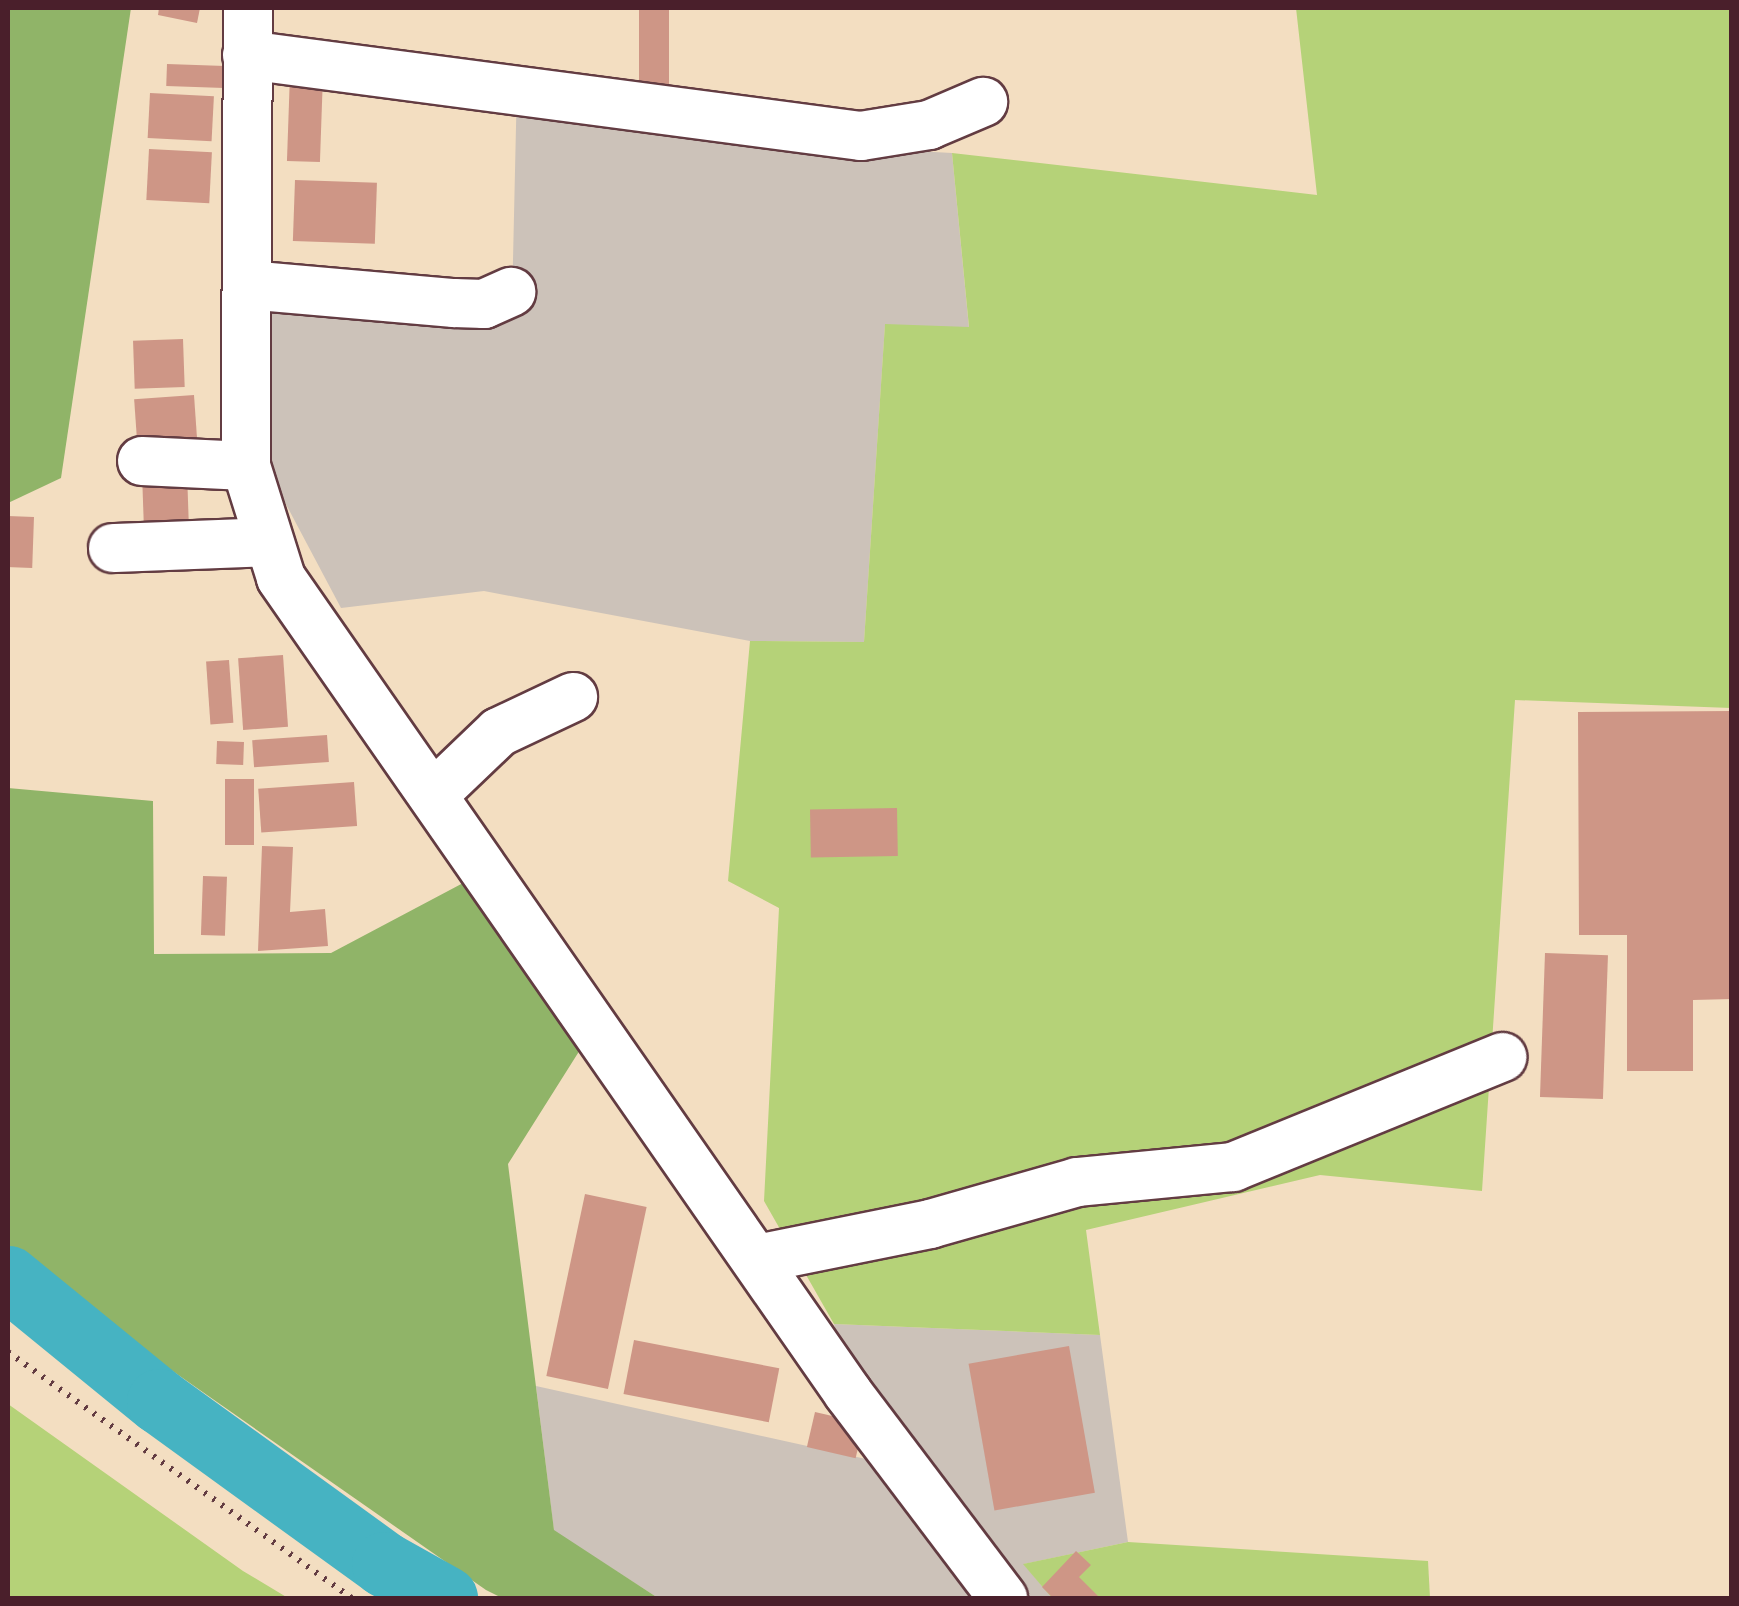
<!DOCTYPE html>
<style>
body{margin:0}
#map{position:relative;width:1739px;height:1606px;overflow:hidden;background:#f3dec1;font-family:Alegreya,serif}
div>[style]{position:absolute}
.industrial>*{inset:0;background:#ccc2b9}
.green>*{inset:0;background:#b5d278}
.forest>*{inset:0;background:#90b468}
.river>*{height:65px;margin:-32.5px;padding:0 32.5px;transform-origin:32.5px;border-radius:32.5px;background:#46b3c2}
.building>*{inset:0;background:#ce9686;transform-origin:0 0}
.path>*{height:6px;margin-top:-3px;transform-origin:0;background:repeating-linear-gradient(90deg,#633c42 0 2.5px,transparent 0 10.5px)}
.roads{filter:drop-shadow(2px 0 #633c42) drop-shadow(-2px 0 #633c42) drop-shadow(0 2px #633c42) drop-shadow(0 -2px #633c42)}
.minor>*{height:48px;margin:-24px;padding:0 24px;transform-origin:24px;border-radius:24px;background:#fff}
span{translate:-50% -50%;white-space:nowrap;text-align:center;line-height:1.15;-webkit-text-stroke:10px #fdfcf7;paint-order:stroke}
.frame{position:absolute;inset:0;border:10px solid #4a1f2b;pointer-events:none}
</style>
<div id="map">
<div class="industrial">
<i style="clip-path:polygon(517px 82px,861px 148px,952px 153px,969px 328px,885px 325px,864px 642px,750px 641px,484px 591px,341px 608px,271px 476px,269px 286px,512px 304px)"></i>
<i style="clip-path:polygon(834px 1324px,1100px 1335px,1128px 1542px,1024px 1564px,1052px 1598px,658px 1598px,554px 1531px,536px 1386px,875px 1461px)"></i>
</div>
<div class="green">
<i style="clip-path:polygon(1296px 8px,1731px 8px,1731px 708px,1515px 700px,1482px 1191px,1320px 1175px,1086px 1230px,1100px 1335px,834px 1324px,764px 1201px,779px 908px,728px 881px,750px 641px,864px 642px,885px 324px,969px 327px,952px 153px,1317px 195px)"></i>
<i style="clip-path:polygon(8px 1404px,243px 1571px,288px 1598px,8px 1598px)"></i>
<i style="clip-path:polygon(1128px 1542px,1428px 1561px,1430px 1598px,1052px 1598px,1023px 1564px)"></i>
</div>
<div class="forest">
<i style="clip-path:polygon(8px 8px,131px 8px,61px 478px,8px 503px)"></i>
<i style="clip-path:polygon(8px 788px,153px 801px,154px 954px,331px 953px,465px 882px,590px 1034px,508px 1164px,554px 1530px,658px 1598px,502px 1598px,486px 1590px,8px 1256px)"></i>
</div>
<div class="river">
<i style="left:8px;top:1278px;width:195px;rotate:39.2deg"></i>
<i style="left:159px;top:1401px;width:278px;rotate:35.9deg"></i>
<i style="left:384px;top:1564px;width:70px;rotate:29.1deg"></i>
</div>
<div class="building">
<i style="clip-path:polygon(159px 8px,200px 8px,197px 23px,158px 15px)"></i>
<i style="left:639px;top:8px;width:30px;height:82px"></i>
<i style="left:167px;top:64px;width:58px;height:22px;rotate:2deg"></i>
<i style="left:290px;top:74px;width:33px;height:87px;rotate:2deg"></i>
<i style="left:150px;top:93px;width:64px;height:45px;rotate:3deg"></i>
<i style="left:149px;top:149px;width:63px;height:51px;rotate:3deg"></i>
<i style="left:295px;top:180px;width:82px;height:61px;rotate:2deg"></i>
<i style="left:183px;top:339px;width:48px;height:50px;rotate:88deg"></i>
<i style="left:194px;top:395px;width:46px;height:60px;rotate:86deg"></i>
<i style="left:187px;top:472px;width:51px;height:45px;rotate:88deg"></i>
<i style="left:8px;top:516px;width:26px;height:51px;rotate:2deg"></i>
<i style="left:283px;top:655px;width:72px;height:45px;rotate:86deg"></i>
<i style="left:229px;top:660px;width:63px;height:23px;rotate:86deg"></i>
<i style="clip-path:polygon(1732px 711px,1732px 999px,1693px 1000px,1693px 1071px,1627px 1071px,1627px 935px,1579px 935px,1578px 712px)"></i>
<i style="left:327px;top:735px;width:27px;height:75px;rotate:86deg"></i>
<i style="left:217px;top:741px;width:27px;height:23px;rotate:2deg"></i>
<i style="left:225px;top:779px;width:29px;height:66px"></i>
<i style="left:354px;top:782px;width:44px;height:96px;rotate:86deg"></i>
<i style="left:897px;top:808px;width:48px;height:87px;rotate:89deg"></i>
<i style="clip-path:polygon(262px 846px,293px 847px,290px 912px,325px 909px,328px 946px,258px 951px)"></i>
<i style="left:203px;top:876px;width:24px;height:59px;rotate:2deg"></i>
<i style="left:1545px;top:953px;width:63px;height:144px;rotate:2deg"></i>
<i style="left:585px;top:1194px;width:63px;height:186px;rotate:12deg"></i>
<i style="left:634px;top:1340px;width:148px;height:55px;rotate:11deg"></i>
<i style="left:1069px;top:1346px;width:149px;height:102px;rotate:80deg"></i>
<i style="left:815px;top:1412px;width:50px;height:36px;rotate:13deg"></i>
<i style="clip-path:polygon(1076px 1551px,1091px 1565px,1079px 1577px,1100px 1598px,1053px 1598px,1042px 1587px)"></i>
</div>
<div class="path">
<i style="left:8px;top:1352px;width:423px;rotate:35.6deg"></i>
</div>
<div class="roads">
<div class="minor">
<i style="left:248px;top:8px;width:458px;rotate:90.3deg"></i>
<i style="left:246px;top:466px;width:117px;rotate:72.6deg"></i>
<i style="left:281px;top:578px;width:993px;rotate:55.17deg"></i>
<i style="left:848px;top:1393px;width:257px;rotate:52.9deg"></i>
<i style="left:247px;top:55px;width:619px;rotate:7.52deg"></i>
<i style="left:861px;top:136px;width:69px;rotate:-9.2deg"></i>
<i style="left:929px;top:125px;width:59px;rotate:-23.1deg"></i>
<i style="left:247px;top:285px;width:208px;rotate:5deg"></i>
<i style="left:454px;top:303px;width:30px;rotate:2deg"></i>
<i style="left:484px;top:304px;width:30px;rotate:-24deg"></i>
<i style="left:142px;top:461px;width:104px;rotate:2.8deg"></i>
<i style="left:113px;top:548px;width:154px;rotate:-2.2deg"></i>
<i style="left:433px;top:795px;width:91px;rotate:-43.7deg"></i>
<i style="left:499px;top:732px;width:82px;rotate:-25.3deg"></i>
<i style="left:757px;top:1259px;width:177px;rotate:-11.4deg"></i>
<i style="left:930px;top:1224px;width:153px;rotate:-15.9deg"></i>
<i style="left:1077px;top:1182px;width:157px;rotate:-5.5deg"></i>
<i style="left:1233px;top:1167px;width:291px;rotate:-22.2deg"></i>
</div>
</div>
<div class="frame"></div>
</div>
